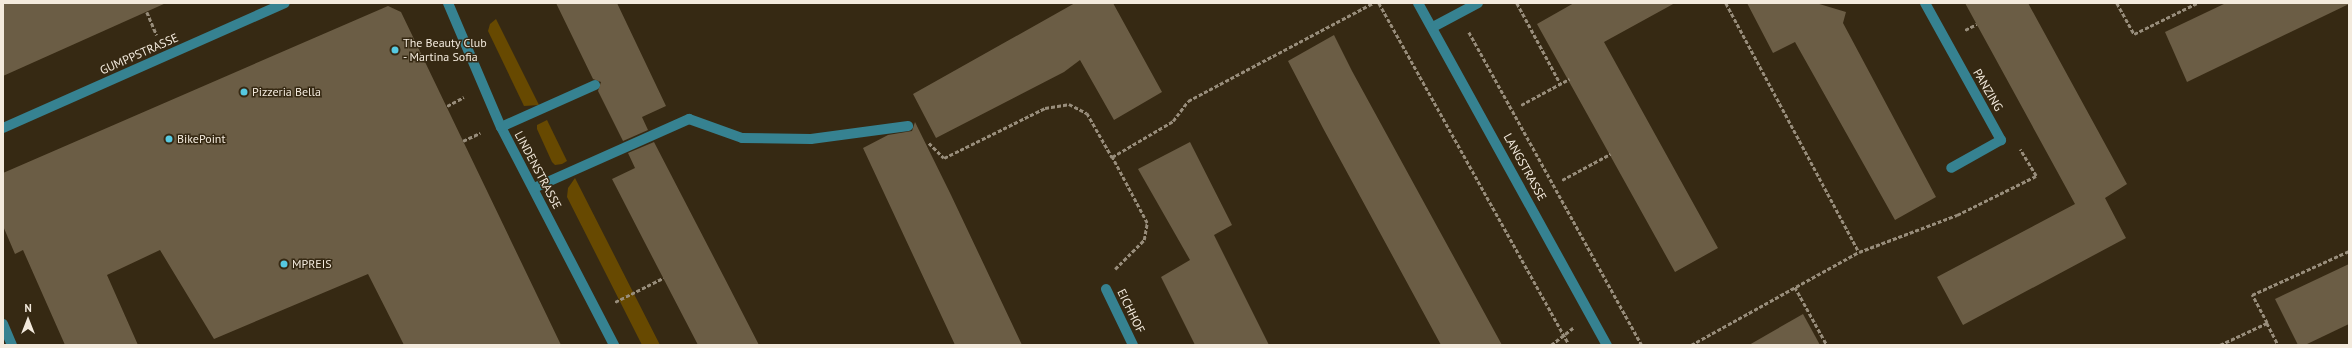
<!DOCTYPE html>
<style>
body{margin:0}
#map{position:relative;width:2352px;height:348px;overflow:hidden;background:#362913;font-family:"PT Sans",sans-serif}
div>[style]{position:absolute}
.green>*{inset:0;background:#674901}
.building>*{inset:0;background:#6b5d45}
.path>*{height:2.5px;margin-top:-1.25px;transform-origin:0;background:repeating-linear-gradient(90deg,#988d7b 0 4px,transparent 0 6px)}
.minor>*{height:10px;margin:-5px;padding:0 5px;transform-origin:5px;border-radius:5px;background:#368291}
.dots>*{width:11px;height:11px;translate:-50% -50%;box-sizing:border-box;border:2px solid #362913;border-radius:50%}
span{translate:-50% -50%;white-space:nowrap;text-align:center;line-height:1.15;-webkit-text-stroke:3px #362913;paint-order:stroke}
.poi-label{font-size:12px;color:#f3eadd}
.left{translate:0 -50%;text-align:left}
.street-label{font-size:12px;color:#f3eadd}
.frame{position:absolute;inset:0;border:4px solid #f3eadd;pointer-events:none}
.north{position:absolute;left:8px;top:300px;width:40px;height:40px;-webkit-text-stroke:3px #362913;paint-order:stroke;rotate:0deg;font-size:11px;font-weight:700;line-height:16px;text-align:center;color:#f3eadd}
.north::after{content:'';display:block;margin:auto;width:14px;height:18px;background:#f3eadd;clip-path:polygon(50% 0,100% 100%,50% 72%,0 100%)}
</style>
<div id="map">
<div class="green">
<i style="clip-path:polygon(496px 19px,539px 105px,524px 106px,488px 31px,490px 24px)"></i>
<i style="clip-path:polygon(547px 120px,567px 161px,562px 164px,555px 165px,552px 162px,537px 129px,537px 125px)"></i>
<i style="clip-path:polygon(575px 178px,634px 294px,660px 345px,642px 345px,567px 197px,568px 188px)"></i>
</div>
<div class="building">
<i style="clip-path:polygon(3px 3px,166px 3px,3px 76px)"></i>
<i style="clip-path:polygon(556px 3px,617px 3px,666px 106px,642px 117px,648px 130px,623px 141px,598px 91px,601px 82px,593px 79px)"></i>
<i style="clip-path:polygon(1075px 3px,1113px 3px,1162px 92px,1114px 120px,1080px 60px,1064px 72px,936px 138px,913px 94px)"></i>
<i style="clip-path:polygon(1574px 3px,1675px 3px,1604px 42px,1718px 248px,1675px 272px,1537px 24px)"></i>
<i style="clip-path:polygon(1747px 3px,1816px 3px,1846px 12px,1843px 23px,1936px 197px,1895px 220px,1795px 42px,1773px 53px)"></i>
<i style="clip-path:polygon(1965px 3px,2028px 3px,2127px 184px,2105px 198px,2126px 238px,1963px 325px,1937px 277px,2075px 204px)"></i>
<i style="clip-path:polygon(2226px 3px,2349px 3px,2349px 4px,2187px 82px,2165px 32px)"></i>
<i style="clip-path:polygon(388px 6px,401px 12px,561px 345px,404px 345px,368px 274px,214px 339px,160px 250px,107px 275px,138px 345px,65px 345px,23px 250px,15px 254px,3px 226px,3px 173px)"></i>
<i style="clip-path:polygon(1334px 35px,1352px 71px,1502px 345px,1441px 345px,1324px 130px,1288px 61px)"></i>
<i style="clip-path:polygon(915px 122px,951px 195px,1022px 345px,955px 345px,863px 148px,888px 135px,912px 131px)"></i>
<i style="clip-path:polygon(654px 142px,724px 277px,759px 345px,698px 345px,645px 243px,612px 179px,635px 168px,628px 153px)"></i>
<i style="clip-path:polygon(1190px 142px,1232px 225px,1214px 235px,1269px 345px,1195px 345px,1161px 277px,1190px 260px,1138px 169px)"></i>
<i style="clip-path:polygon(2349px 264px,2349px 324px,2305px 345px,2298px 345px,2275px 299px)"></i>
<i style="clip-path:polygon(1803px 314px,1820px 345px,1749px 345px)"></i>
</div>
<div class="path">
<i style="left:1379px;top:3px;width:391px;rotate:60.9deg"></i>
<i style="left:1517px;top:3px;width:91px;rotate:61.7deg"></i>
<i style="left:1726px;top:3px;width:282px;rotate:61.9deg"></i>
<i style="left:2117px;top:3px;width:35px;rotate:61deg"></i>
<i style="left:2134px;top:34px;width:70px;rotate:-26.2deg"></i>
<i style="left:147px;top:12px;width:25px;rotate:67deg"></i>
<i style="left:1965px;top:30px;width:13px;rotate:-27deg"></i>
<i style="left:1469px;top:32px;width:358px;rotate:61.1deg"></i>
<i style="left:1521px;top:105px;width:55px;rotate:-28.4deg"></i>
<i style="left:447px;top:106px;width:19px;rotate:-28deg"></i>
<i style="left:463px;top:141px;width:19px;rotate:-25deg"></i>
<i style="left:929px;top:143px;width:21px;rotate:45deg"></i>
<i style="left:944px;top:158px;width:113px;rotate:-26.3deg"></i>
<i style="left:1045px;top:108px;width:24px;rotate:-9deg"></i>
<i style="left:1069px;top:104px;width:20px;rotate:27deg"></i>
<i style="left:1087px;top:113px;width:51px;rotate:60.4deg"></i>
<i style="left:1562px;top:180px;width:55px;rotate:-28.4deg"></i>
<i style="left:1115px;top:269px;width:41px;rotate:-45deg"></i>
<i style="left:1144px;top:240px;width:17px;rotate:-80deg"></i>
<i style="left:1147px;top:223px;width:75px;rotate:-117.9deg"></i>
<i style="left:1112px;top:157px;width:71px;rotate:-30.5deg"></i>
<i style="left:1173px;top:121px;width:25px;rotate:-53deg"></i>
<i style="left:1188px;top:101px;width:209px;rotate:-27.9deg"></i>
<i style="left:1795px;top:287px;width:66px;rotate:61.1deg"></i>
<i style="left:615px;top:302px;width:54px;rotate:-26.6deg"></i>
<i style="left:2267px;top:323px;width:25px;rotate:63deg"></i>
<i style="left:1551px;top:345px;width:28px;rotate:-38deg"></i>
<i style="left:1691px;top:345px;width:192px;rotate:-29deg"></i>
<i style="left:1859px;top:252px;width:105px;rotate:-20.7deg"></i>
<i style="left:1957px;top:215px;width:88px;rotate:-26.3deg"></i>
<i style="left:2036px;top:176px;width:31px;rotate:-121deg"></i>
<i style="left:2220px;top:345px;width:52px;rotate:-25.1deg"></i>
<i style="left:2267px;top:323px;width:32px;rotate:-118deg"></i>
<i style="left:2252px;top:295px;width:107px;rotate:-24.4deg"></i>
</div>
<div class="minor">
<i style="left:448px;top:3px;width:135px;rotate:66.9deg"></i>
<i style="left:501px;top:127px;width:246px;rotate:62.6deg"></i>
<i style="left:1418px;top:3px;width:391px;rotate:61.1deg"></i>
<i style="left:1925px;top:3px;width:157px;rotate:61deg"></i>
<i style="left:2001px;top:140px;width:57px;rotate:150.8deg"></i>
<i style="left:1433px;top:27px;width:51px;rotate:-28.1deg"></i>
<i style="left:501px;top:127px;width:103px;rotate:-24.1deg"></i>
<i style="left:3px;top:128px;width:308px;rotate:-23.9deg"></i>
<i style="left:534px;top:188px;width:170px;rotate:-24deg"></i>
<i style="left:689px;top:119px;width:56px;rotate:19.7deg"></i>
<i style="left:742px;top:138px;width:69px;rotate:0.8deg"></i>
<i style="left:811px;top:139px;width:98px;rotate:-7.6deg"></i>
<i style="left:1106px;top:289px;width:62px;rotate:64.3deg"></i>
<i style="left:3px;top:324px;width:23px;rotate:67deg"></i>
</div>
<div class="dots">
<i style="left:395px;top:50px;background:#56c9e1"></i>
<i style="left:244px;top:92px;background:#56c9e1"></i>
<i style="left:169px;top:139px;background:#56c9e1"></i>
<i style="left:284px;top:264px;background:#56c9e1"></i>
</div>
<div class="poi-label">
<span class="left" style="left:403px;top:50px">The Beauty Club<br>- Martina Sofia</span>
<span class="left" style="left:252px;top:92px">Pizzeria Bella</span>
<span class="left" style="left:177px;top:139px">BikePoint</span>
<span class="left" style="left:292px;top:264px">MPREIS</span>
</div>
<div class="street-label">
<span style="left:139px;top:54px;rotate:-24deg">GUMPPSTRASSE</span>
<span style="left:1988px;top:90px;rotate:60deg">PANZING</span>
<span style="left:1525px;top:167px;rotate:61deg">LANGSTRASSE</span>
<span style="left:538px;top:170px;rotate:62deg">LINDENSTRASSE</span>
<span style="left:1131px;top:311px;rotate:64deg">EICHHOF</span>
</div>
<div class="frame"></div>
<div class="north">N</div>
</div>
